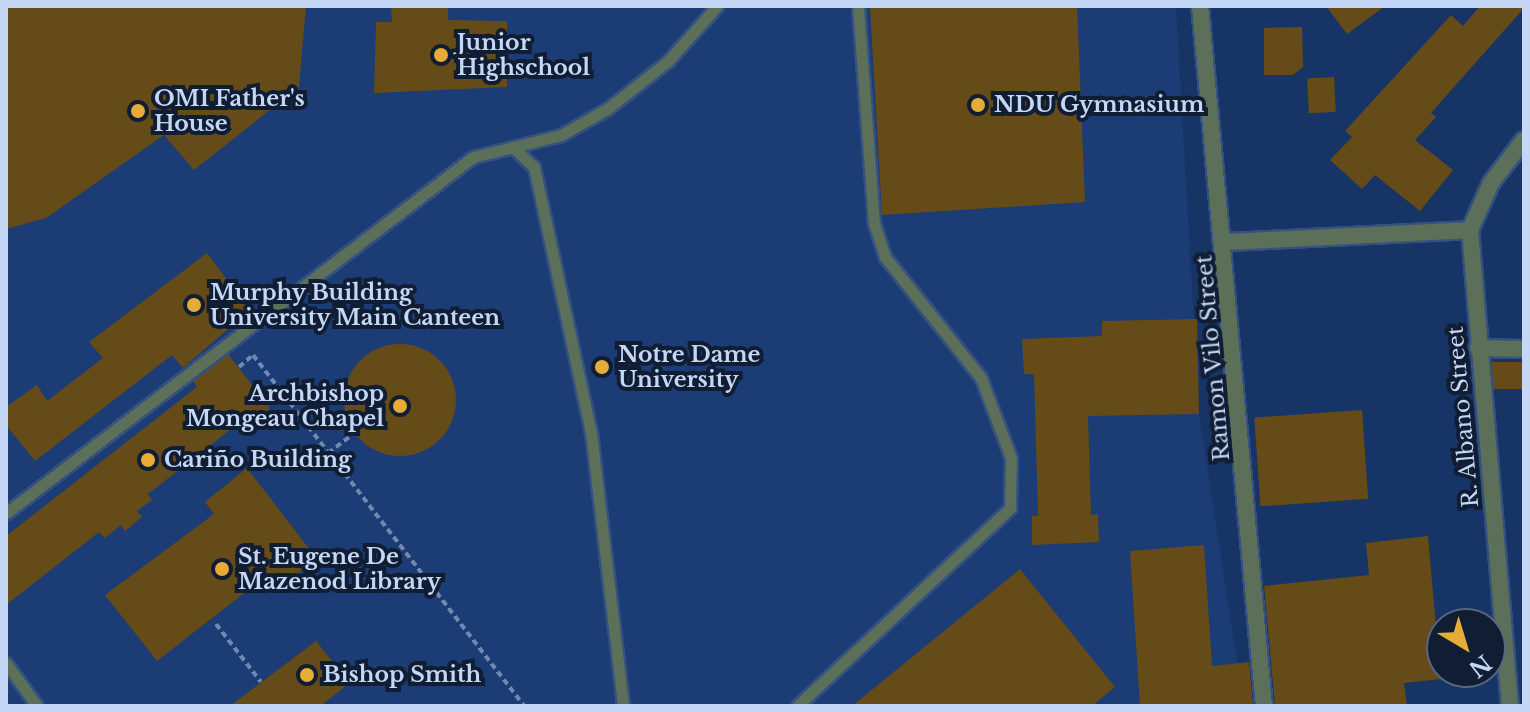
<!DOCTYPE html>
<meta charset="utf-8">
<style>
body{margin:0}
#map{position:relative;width:1530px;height:712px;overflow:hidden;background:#163465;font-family:"Libre Baskerville",serif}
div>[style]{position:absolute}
.built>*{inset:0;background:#1b3c74}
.building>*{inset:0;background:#654b18;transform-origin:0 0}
.round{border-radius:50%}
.path>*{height:4px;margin-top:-2px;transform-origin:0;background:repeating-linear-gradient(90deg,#7189b1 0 6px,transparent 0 10px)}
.roads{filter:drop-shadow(2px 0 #35517f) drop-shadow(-2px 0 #35517f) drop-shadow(0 2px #35517f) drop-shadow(0 -2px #35517f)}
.service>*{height:11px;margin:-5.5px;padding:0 5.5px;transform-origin:5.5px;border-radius:5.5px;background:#5c6f58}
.minor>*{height:16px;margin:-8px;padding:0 8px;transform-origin:8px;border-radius:8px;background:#5c6f58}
.dots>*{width:22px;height:22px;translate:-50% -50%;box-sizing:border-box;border:4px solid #101d33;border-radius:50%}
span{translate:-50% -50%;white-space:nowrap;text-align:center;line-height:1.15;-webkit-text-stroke:8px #101d33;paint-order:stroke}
.poi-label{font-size:22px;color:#c4d7f6;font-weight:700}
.left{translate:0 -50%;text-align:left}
.right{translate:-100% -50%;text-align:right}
.street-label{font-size:22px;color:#c4d7f6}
.frame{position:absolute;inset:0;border:8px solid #c4d7f6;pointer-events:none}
.north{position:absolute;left:1426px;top:608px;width:80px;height:80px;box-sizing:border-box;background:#101d33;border:2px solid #586781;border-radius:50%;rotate:142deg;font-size:22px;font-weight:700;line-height:32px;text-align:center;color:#c4d7f6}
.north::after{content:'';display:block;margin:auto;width:28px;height:36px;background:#e7ac36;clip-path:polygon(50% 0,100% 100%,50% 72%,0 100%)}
</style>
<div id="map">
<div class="built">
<i style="clip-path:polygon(6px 6px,1176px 6px,1199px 414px,1244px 706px,6px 706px)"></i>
</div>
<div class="building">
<i style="clip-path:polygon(6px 6px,306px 6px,299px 87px,194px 170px,164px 135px,46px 218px,6px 229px)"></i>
<i style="clip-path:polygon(391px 6px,448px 6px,448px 20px,507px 21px,507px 87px,374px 93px,376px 22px,392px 22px)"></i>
<i style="clip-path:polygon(890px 6px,1077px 6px,1085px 202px,882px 215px,870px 8px)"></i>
<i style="clip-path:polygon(1326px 6px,1385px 6px,1347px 34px)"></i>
<i style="clip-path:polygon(1480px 6px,1524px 8px,1431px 113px,1436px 117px,1415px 140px,1453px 170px,1420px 211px,1375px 175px,1362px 189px,1330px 160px,1352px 137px,1345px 131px,1451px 15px,1463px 26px)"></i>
<i style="clip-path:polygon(1302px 27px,1303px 67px,1293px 75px,1264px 75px,1264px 28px)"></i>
<i style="left:1334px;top:77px;width:35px;height:27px;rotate:87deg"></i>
<i style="clip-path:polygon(207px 253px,250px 310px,183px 368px,172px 355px,35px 461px,6px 425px,6px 407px,37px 385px,47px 401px,103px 358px,89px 342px)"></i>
<i style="clip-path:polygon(1197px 319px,1199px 414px,1088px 416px,1091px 515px,1098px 514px,1099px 542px,1032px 545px,1032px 516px,1038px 516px,1034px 374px,1024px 374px,1022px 339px,1102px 336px,1102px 321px)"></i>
<i class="round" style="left:344px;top:344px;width:112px;height:112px"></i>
<i style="clip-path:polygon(228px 354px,270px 408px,249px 426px,244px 419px,148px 494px,152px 500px,137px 511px,142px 517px,125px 531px,121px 525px,105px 538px,99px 532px,6px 605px,6px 536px,197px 387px,193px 381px)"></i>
<i style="left:1524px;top:362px;width:27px;height:32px;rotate:90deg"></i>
<i style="left:1362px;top:410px;width:89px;height:108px;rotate:86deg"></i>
<i style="clip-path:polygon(247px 468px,317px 559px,273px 593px,262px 579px,157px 661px,105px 595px,214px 514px,205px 502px)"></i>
<i style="clip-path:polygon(1428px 536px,1437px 638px,1442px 637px,1442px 679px,1404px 683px,1407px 706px,1275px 706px,1264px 586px,1369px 575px,1366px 543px)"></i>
<i style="clip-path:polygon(1204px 545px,1212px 666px,1249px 662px,1253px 706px,1140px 706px,1130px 551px)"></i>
<i style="clip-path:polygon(1020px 569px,1115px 687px,1092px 706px,852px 706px)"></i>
<i style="clip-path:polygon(316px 641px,350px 683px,320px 706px,230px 706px)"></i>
</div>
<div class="path">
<i style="left:239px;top:367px;width:18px;rotate:-41deg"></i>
<i style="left:253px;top:355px;width:443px;rotate:52.3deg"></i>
<i style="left:328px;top:453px;width:34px;rotate:-37deg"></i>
<i style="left:216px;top:624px;width:73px;rotate:52.2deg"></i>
</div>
<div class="roads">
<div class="service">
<i style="left:513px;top:147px;width:49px;rotate:-14deg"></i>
<i style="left:561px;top:135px;width:53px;rotate:-29.5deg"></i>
<i style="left:607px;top:109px;width:78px;rotate:-38.2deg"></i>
<i style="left:668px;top:61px;width:74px;rotate:-48.3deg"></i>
<i style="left:6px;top:513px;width:587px;rotate:-37.32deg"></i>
<i style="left:473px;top:157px;width:41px;rotate:-14deg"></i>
<i style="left:513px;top:147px;width:29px;rotate:44deg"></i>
<i style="left:534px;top:167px;width:271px;rotate:77.9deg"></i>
<i style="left:591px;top:432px;width:276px;rotate:83.3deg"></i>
<i style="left:6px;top:663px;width:53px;rotate:54.2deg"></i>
<i style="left:797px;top:706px;width:291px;rotate:-42.9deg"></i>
<i style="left:1010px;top:508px;width:50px;rotate:-88.9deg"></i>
<i style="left:1011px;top:458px;width:85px;rotate:-110.6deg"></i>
<i style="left:981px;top:378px;width:154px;rotate:-128.4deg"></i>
<i style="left:885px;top:257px;width:35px;rotate:-108deg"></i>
<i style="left:874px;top:224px;width:219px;rotate:-94.2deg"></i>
</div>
<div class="minor">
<i style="left:1200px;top:6px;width:703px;rotate:84.78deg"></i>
<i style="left:1225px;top:242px;width:245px;rotate:-2.8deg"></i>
<i style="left:1478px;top:348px;width:46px;rotate:1.2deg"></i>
<i style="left:1510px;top:706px;width:478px;rotate:-94.8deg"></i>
<i style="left:1470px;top:230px;width:51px;rotate:-65.9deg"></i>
<i style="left:1491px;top:183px;width:54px;rotate:-52.5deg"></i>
</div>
</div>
<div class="dots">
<i style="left:441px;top:55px;background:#e7ac36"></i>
<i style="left:978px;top:105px;background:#e7ac36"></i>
<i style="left:138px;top:111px;background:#e7ac36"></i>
<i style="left:194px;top:305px;background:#e7ac36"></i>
<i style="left:602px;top:367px;background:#e7ac36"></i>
<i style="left:400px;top:406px;background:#e7ac36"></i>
<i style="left:148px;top:460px;background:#e7ac36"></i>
<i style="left:222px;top:569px;background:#e7ac36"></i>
<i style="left:307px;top:675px;background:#e7ac36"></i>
</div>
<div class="poi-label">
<span class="left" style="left:457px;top:55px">Junior<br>Highschool</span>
<span class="left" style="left:154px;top:111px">OMI Father's<br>House</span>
<span class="left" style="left:994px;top:105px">NDU Gymnasium</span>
<span class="left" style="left:210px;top:305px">Murphy Building<br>University Main Canteen</span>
<span class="left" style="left:618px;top:367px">Notre Dame<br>University</span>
<span class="right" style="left:384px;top:406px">Archbishop<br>Mongeau Chapel</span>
<span class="left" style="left:164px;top:460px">Cariño Building</span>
<span class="left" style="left:238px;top:569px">St. Eugene De<br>Mazenod Library</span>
<span class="left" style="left:323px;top:675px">Bishop Smith</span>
</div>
<div class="street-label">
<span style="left:1213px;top:358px;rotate:-95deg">Ramon Vilo Street</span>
<span style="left:1463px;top:417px;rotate:-95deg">R. Albano Street</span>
</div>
<div class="frame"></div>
<div class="north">N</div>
</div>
